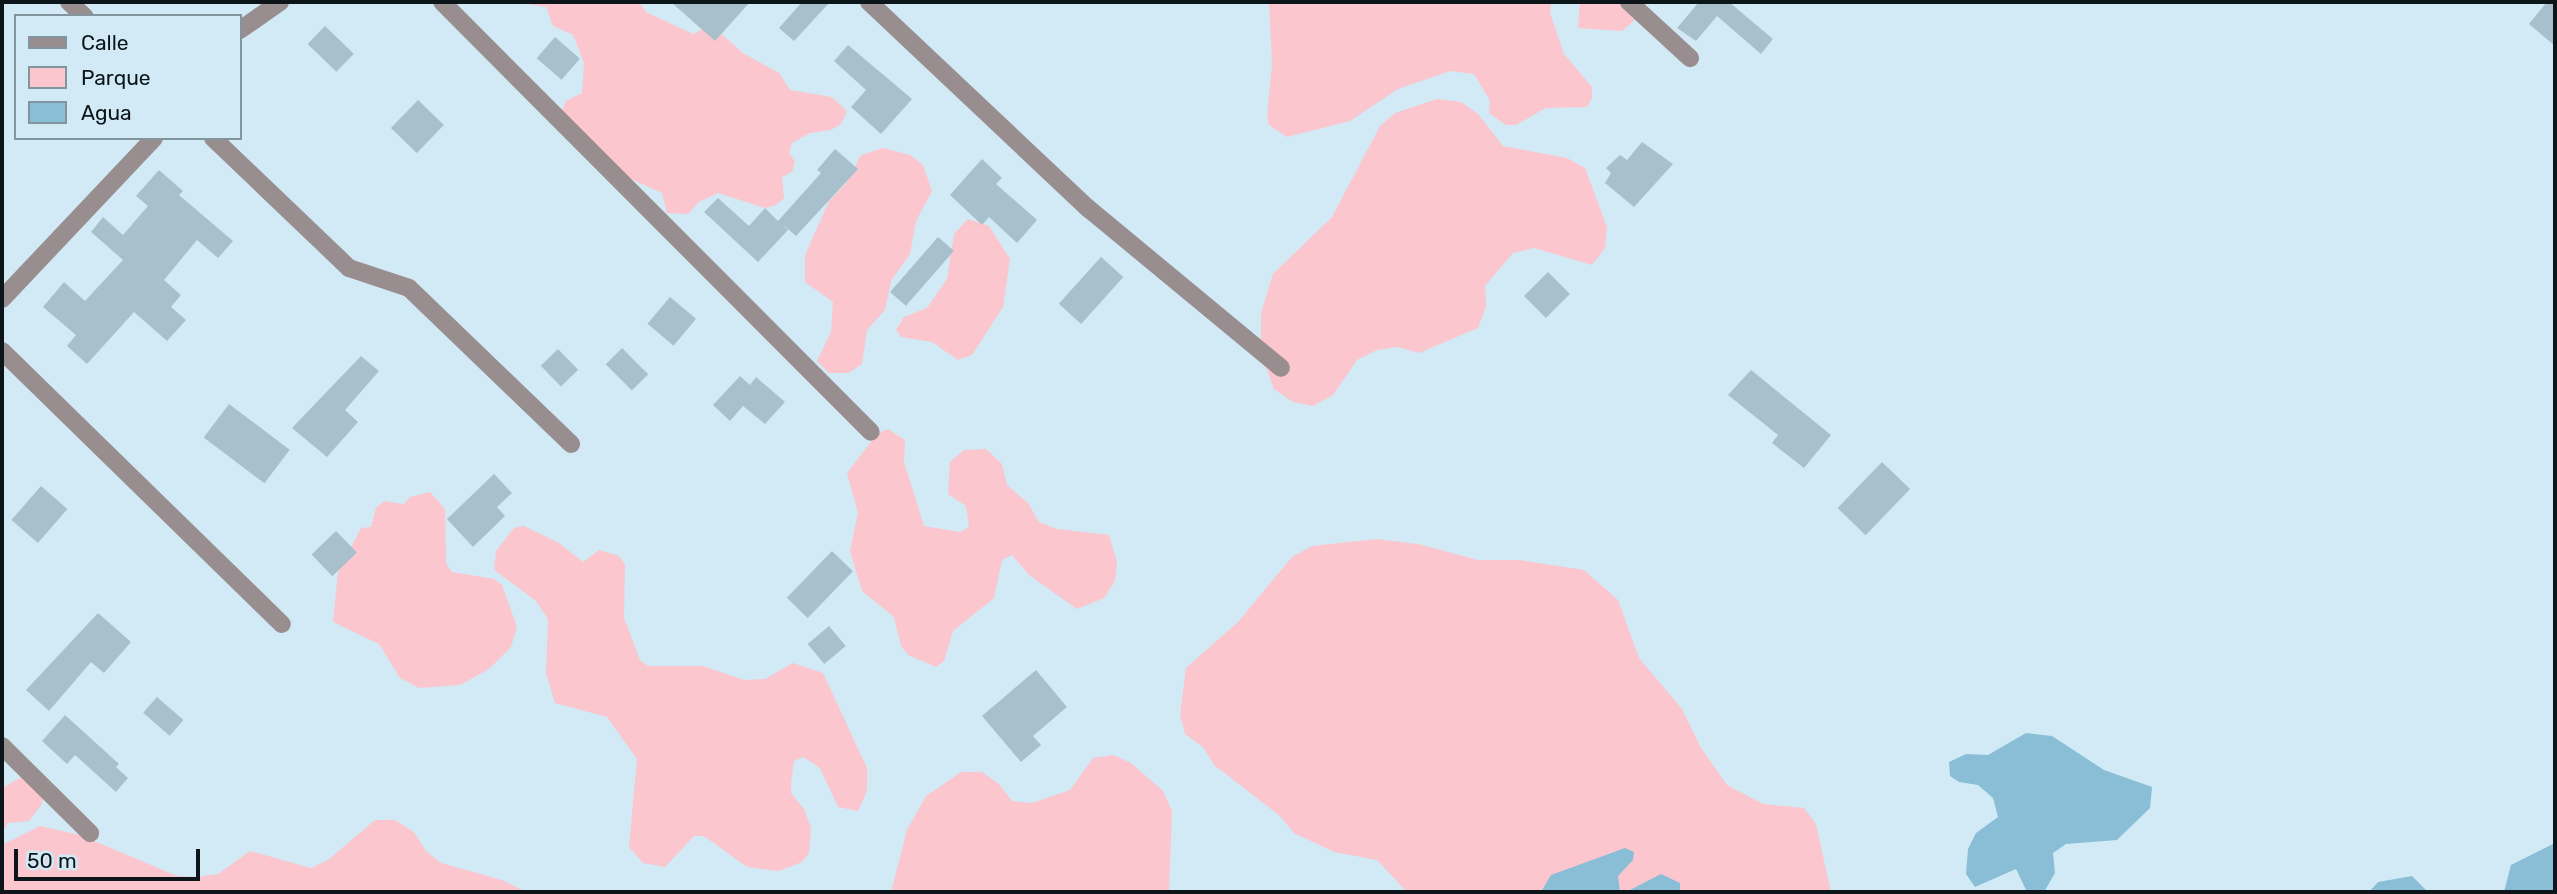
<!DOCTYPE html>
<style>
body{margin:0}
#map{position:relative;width:2557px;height:894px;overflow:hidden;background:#d1eaf5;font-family:Rubik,sans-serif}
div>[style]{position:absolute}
.green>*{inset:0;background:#fbc6ce}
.water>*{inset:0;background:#89bed6}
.building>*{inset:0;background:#a8c0cb;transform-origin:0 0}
.minor>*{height:18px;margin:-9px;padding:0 9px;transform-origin:9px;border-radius:9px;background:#998e8f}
span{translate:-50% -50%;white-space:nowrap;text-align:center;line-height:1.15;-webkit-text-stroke:5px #d1eaf5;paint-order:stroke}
.frame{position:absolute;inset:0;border:4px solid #0c1519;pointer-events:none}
.legend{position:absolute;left:14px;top:14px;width:228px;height:126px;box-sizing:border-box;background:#d1eaf5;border:2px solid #82959d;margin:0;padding:9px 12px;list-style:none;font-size:21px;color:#0c1519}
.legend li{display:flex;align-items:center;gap:14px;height:35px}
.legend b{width:35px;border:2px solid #82959d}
.scale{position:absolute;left:14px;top:849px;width:186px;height:32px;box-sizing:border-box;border:4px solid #0c1519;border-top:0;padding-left:9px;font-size:21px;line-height:24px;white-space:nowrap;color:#0c1519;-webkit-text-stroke:5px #d1eaf5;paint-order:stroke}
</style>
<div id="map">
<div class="green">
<i style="clip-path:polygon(515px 2px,639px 2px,646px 12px,693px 34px,711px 25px,743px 53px,779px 73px,790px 90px,832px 97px,847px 111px,841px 124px,831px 130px,810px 133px,792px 143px,789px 153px,795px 162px,792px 172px,782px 177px,784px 198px,776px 205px,765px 208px,718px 193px,699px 202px,688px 214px,667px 213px,662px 193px,613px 171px,562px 111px,566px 101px,582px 93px,584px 63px,573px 35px,553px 26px,546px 7px)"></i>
<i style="clip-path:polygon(1269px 2px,1551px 2px,1550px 13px,1564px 54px,1592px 87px,1592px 98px,1587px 107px,1546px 108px,1516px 125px,1506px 125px,1489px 113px,1490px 101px,1474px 74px,1450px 71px,1398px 89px,1350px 121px,1287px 137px,1269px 125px,1267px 115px,1272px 65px)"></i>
<i style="clip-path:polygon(1580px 2px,1638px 2px,1638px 17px,1622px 31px,1578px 28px)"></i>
<i style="clip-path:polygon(1437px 99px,1461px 102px,1478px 114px,1503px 146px,1567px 158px,1585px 168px,1607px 227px,1605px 248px,1592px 265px,1534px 248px,1513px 253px,1485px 286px,1486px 307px,1478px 328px,1419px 353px,1398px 347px,1377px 350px,1357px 360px,1333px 395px,1313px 406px,1293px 402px,1274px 389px,1261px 353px,1261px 313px,1273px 274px,1332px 217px,1380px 126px,1395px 113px)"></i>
<i style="clip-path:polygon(883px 148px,910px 155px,923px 165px,932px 191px,916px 221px,910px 254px,891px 281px,885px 310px,867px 330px,862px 364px,849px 373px,829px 373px,817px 361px,831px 332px,833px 302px,805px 282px,805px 255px,829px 201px,846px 183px,861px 155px)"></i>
<i style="clip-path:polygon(968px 219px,989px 226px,1010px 259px,1003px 307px,972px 355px,958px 360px,932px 342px,901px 337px,896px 330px,904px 317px,927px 308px,947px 279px,954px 234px)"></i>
<i style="clip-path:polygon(888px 429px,905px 440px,904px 462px,924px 526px,960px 532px,969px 527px,966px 506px,948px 494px,950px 462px,964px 450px,986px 449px,1002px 464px,1007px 485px,1028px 503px,1039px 522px,1057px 529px,1109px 535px,1117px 562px,1115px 581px,1104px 598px,1077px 609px,1029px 575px,1012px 555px,1002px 560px,994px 598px,953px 631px,944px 661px,936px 667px,908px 655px,901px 646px,894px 617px,862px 591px,850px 551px,858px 513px,847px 473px,878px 433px)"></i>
<i style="clip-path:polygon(430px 492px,445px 509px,446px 563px,452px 572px,494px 579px,502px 585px,517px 627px,511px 647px,489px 669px,460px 685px,419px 688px,400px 678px,379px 644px,333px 622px,338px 572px,361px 528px,371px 527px,376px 508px,384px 501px,404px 504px,410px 497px)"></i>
<i style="clip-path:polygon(524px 526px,559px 543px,583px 562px,599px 550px,619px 556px,625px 564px,624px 618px,640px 660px,648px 666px,703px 666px,744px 680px,765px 679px,793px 663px,823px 673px,867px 768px,867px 791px,858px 811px,838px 807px,820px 768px,803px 757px,794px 761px,791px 782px,791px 793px,804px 809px,811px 828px,809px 853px,802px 862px,779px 871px,747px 867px,704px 836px,694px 836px,665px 867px,643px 863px,629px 847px,637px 759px,607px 717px,555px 703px,546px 673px,548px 619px,536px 601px,494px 570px,496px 551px,514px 528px)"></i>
<i style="clip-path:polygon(1377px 539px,1418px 544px,1478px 560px,1520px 560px,1584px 570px,1618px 600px,1639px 658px,1682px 709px,1701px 748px,1727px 785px,1763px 804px,1804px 808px,1816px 824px,1831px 892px,1407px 892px,1377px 860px,1334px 852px,1294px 833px,1280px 816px,1214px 765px,1203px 747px,1185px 734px,1180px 715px,1186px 668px,1238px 622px,1292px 557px,1312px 546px)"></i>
<i style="clip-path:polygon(1113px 755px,1131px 763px,1163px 791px,1172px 811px,1169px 892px,891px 892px,907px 830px,926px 796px,961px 772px,982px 772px,999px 784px,1012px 801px,1032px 803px,1070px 790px,1093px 758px)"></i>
<i style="clip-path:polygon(22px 777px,43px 794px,42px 804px,29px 821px,8px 823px,2px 832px,2px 788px)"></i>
<i style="clip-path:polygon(375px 820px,395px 820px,414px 832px,426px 851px,441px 863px,502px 880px,527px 892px,2px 892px,2px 845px,40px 826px,80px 835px,177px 876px,198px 877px,218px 874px,250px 851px,311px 868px,328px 860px)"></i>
</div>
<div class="water">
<i style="clip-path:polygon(2026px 733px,2052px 736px,2104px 770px,2152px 787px,2150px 808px,2117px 840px,2066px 844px,2053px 853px,2055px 873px,2044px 892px,2027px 892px,2016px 869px,1975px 887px,1966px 874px,1968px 849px,1976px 833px,1998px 817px,1993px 798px,1978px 785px,1959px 782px,1950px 776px,1949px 762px,1966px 754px,1988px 755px)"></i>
<i style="clip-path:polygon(2555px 843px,2555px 892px,2504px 892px,2511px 865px)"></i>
<i style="clip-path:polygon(1625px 848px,1634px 852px,1633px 860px,1618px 876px,1620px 892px,1541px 892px,1551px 875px)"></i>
<i style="clip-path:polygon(1661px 874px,1680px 883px,1680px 892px,1626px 892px)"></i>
<i style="clip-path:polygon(2412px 876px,2428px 892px,2369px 892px,2378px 882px)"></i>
</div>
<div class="building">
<i style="clip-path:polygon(671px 2px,750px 2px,715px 41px)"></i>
<i style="clip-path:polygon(802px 2px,830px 2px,794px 41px,779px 28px)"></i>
<i style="clip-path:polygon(1699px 2px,1729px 2px,1773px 39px,1761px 54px,1717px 16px,1696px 41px,1677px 28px)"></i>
<i style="clip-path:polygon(2547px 2px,2555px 2px,2555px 46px,2529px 24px)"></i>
<i style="left:325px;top:26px;width:40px;height:25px;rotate:44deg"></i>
<i style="left:555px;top:37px;width:33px;height:28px;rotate:41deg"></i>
<i style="clip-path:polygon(848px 45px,912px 99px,881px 134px,851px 107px,866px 90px,834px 61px)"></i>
<i style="left:418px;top:100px;width:36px;height:39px;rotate:44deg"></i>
<i style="clip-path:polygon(1642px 142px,1673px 164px,1634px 207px,1605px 183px,1611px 173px,1606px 168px,1620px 155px,1627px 160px)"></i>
<i style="clip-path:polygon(835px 149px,858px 169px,796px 236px,782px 224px,788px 230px,758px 262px,704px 212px,718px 198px,749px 226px,765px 208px,778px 221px,821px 173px,817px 170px)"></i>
<i style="clip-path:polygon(982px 159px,1002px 178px,996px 184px,1037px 220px,1017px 243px,989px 217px,982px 225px,950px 195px)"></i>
<i style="clip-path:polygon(159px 170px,183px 191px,179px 195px,233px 241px,218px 258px,197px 240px,164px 280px,181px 295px,171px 307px,186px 320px,167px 341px,134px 312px,87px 364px,67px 346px,76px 335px,43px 307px,64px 282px,85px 301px,123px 260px,91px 232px,103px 217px,123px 235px,148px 206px,136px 196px)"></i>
<i style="left:938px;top:237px;width:21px;height:73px;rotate:41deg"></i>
<i style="left:1101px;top:257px;width:30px;height:63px;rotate:42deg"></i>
<i style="left:1548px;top:272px;width:31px;height:34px;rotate:45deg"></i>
<i style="left:670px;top:297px;width:34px;height:35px;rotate:40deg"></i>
<i style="left:622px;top:348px;width:37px;height:23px;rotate:45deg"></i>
<i style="left:558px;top:349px;width:29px;height:24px;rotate:46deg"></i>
<i style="clip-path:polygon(361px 356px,379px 371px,345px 410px,358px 422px,327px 457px,292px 428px)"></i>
<i style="clip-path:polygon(1751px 370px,1831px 435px,1804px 468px,1772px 443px,1778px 435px,1728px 395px)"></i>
<i style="clip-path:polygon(740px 376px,750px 385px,756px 377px,785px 402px,765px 424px,743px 406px,730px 421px,713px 405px)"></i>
<i style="left:229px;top:404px;width:76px;height:42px;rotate:37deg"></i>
<i style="left:1882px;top:462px;width:39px;height:64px;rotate:44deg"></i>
<i style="clip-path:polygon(494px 474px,512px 493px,497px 507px,505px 516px,473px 547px,447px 519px)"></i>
<i style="left:41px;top:486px;width:35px;height:45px;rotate:41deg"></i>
<i style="left:336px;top:531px;width:30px;height:34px;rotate:46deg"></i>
<i style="left:832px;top:551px;width:29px;height:65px;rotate:44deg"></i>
<i style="clip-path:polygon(98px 613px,131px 642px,104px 673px,91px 662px,49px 711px,26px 690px)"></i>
<i style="left:829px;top:626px;width:26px;height:28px;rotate:50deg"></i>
<i style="clip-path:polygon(1036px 670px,1067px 707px,1033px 736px,1041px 745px,1021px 762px,982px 716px)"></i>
<i style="left:157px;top:697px;width:35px;height:21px;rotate:41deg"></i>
<i style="clip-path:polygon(65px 715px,119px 764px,116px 767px,128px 778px,116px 792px,75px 755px,67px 764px,42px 741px)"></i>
</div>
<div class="minor">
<i style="left:69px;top:2px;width:21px;rotate:43deg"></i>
<i style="left:442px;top:2px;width:607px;rotate:45.07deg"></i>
<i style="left:869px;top:2px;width:302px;rotate:43.3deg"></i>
<i style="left:1089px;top:209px;width:249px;rotate:39.6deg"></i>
<i style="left:1629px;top:2px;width:83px;rotate:42.6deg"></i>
<i style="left:240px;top:30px;width:49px;rotate:-35deg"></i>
<i style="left:213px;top:138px;width:188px;rotate:43.7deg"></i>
<i style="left:349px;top:268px;width:63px;rotate:18.4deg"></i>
<i style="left:409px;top:288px;width:225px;rotate:43.9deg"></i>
<i style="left:2px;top:299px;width:221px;rotate:-46.6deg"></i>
<i style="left:2px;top:351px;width:391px;rotate:44.3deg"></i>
<i style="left:2px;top:746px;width:124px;rotate:44.7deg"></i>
</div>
<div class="frame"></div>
<ul class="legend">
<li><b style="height:9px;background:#998e8f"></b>Calle</li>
<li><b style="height:19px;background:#fbc6ce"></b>Parque</li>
<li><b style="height:19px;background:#89bed6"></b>Agua</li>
</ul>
<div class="scale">50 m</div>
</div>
